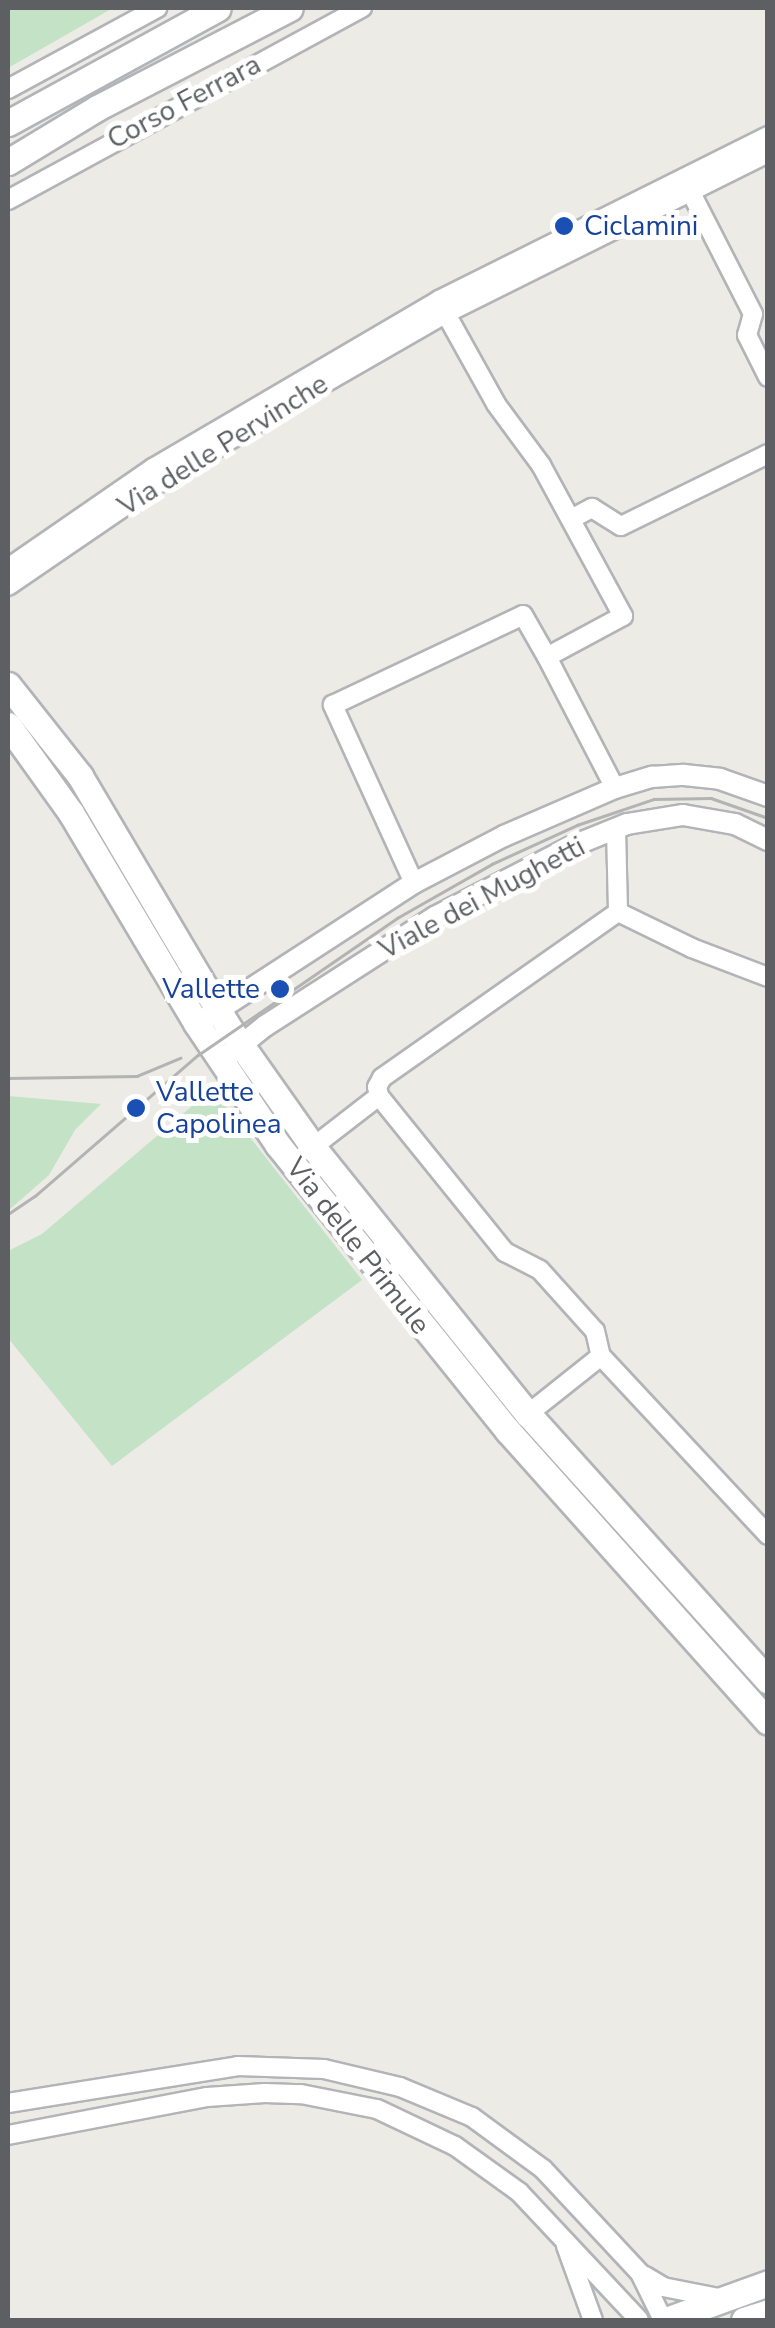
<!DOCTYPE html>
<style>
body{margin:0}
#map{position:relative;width:775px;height:2328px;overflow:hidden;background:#edebe5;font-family:"Nunito Sans",sans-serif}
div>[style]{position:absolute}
.green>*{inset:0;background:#c4e2c5}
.roads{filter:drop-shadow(2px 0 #b2b4b8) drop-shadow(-2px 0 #b2b4b8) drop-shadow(0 2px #b2b4b8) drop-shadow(0 -2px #b2b4b8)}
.minor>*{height:18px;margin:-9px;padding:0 9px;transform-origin:9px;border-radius:9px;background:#fff}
.tertiary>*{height:20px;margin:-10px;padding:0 10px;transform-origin:10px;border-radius:10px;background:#fff}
.secondary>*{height:25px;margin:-12.5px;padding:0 12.5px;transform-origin:12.5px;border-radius:12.5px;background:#fff}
.tram>*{height:2.5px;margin:-1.25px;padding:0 1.25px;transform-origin:1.25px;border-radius:1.25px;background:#b2b3b3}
.dots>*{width:28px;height:28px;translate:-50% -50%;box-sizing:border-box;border:5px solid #fff;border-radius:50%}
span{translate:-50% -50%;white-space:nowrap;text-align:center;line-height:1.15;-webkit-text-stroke:10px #fff;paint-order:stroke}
.street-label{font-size:28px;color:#5d5f63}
.transit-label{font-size:28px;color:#164399}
.left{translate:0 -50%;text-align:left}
.right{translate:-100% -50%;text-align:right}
.frame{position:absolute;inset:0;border:10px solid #5d5f63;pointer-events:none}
</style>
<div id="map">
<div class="green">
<i style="clip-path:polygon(8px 8px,113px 8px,8px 68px)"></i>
<i style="clip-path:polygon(212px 1089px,362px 1280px,112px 1466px,8px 1338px,8px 1251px,42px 1234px)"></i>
<i style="clip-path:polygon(8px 1096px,101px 1104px,75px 1130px,49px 1175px,9px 1210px)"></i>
</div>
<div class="roads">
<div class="minor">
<i style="left:8px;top:89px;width:170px;rotate:-28.5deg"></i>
<i style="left:686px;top:183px;width:147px;rotate:62.9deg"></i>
<i style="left:753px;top:314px;width:22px;rotate:106deg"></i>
<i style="left:747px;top:335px;width:47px;rotate:63.4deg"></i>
<i style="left:8px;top:200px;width:403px;rotate:-28.5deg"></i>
<i style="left:441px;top:305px;width:113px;rotate:60.9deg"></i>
<i style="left:496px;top:404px;width:76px;rotate:53.6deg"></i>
<i style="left:541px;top:465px;width:172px;rotate:61.5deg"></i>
<i style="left:623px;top:616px;width:86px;rotate:151.7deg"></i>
<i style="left:547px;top:657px;width:148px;rotate:62.6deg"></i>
<i style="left:571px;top:519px;width:24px;rotate:-28deg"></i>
<i style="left:592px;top:508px;width:34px;rotate:32deg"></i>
<i style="left:621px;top:526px;width:164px;rotate:-26.1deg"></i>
<i style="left:8px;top:568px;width:176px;rotate:-34.6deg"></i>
<i style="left:153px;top:468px;width:332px;rotate:-30.4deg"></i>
<i style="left:439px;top:300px;width:368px;rotate:-26.5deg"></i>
<i style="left:8px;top:586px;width:184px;rotate:-34.4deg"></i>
<i style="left:160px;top:482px;width:198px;rotate:-31deg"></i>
<i style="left:330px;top:380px;width:133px;rotate:-29.9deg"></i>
<i style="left:445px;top:314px;width:361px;rotate:-26.5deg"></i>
<i style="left:616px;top:829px;width:83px;rotate:88.6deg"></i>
<i style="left:618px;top:912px;width:289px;rotate:144.9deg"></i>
<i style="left:382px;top:1078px;width:10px;rotate:119deg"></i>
<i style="left:377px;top:1087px;width:9px;rotate:77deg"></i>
<i style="left:379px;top:1096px;width:201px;rotate:51.1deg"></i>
<i style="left:505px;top:1252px;width:39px;rotate:27deg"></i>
<i style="left:540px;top:1270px;width:82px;rotate:48deg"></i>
<i style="left:595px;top:1331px;width:26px;rotate:77deg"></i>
<i style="left:601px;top:1356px;width:245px;rotate:47deg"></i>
<i style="left:414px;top:883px;width:196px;rotate:-114.5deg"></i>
<i style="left:333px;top:705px;width:210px;rotate:-25.3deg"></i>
<i style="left:523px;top:615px;width:48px;rotate:60.3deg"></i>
<i style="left:618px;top:912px;width:82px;rotate:25.9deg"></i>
<i style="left:692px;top:948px;width:81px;rotate:20.9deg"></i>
<i style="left:313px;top:1147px;width:83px;rotate:-37.7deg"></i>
<i style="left:528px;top:1414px;width:93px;rotate:-38.5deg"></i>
<i style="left:8px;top:2103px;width:233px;rotate:-9.1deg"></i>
<i style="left:238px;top:2066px;width:86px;rotate:2deg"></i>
<i style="left:324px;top:2069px;width:78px;rotate:13.3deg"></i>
<i style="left:400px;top:2087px;width:78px;rotate:22.6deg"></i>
<i style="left:472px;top:2117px;width:88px;rotate:36.2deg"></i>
<i style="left:543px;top:2169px;width:142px;rotate:47deg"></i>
<i style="left:640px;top:2273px;width:52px;rotate:63.9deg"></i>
<i style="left:8px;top:2135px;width:203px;rotate:-10.8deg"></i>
<i style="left:207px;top:2097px;width:58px;rotate:-3.9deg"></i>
<i style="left:265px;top:2093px;width:36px;rotate:2deg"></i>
<i style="left:301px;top:2094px;width:77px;rotate:11.2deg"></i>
<i style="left:377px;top:2109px;width:86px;rotate:25.4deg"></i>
<i style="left:455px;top:2146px;width:79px;rotate:35.7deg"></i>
<i style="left:519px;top:2192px;width:175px;rotate:46.8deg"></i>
<i style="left:566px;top:2246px;width:79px;rotate:70deg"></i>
<i style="left:645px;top:2276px;width:21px;rotate:31deg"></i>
<i style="left:663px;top:2287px;width:57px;rotate:11.1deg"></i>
</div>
<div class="tertiary">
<i style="left:206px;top:1018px;width:248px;rotate:-33deg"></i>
<i style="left:414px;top:883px;width:102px;rotate:-27.6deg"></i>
<i style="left:504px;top:836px;width:121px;rotate:-23.4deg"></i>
<i style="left:615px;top:788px;width:39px;rotate:-17deg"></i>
<i style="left:652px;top:777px;width:32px;rotate:-4deg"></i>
<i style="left:684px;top:775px;width:36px;rotate:6deg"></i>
<i style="left:720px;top:779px;width:51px;rotate:19.5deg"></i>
<i style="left:220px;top:1062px;width:58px;rotate:-38.7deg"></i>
<i style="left:265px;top:1026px;width:202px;rotate:-32.7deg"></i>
<i style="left:435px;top:917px;width:157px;rotate:-27.2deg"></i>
<i style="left:575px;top:845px;width:56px;rotate:-22deg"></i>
<i style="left:627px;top:824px;width:57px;rotate:-9.1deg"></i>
<i style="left:683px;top:815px;width:53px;rotate:9.8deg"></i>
<i style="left:735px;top:824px;width:37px;rotate:26deg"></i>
</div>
<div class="secondary">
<i style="left:8px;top:123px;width:239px;rotate:-28.7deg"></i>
<i style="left:8px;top:162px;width:104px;rotate:-31.2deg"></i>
<i style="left:97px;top:108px;width:217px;rotate:-27.4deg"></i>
<i style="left:8px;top:685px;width:116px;rotate:51.6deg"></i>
<i style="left:80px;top:776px;width:289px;rotate:59.4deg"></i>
<i style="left:227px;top:1025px;width:149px;rotate:54.8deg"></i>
<i style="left:313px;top:1147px;width:343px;rotate:51.2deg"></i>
<i style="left:528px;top:1414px;width:359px;rotate:48deg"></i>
<i style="left:8px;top:725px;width:108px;rotate:54.4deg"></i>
<i style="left:71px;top:813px;width:244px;rotate:59.2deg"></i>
<i style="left:196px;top:1023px;width:147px;rotate:56.1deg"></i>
<i style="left:278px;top:1145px;width:367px;rotate:51.2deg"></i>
<i style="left:508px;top:1431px;width:390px;rotate:48.2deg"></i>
<i style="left:666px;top:2320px;width:109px;rotate:-19.9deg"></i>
<i style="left:744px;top:2320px;width:25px;rotate:-18deg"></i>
</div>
</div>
<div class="tram">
<i style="left:8px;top:1078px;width:129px;rotate:-0.9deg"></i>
<i style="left:137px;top:1076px;width:47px;rotate:-22.7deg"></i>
<i style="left:8px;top:1214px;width:32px;rotate:-34deg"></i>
<i style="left:35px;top:1196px;width:216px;rotate:-40.9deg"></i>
<i style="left:198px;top:1055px;width:242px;rotate:-34.5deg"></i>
<i style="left:397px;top:918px;width:109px;rotate:-29.6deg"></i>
<i style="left:492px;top:864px;width:94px;rotate:-24.6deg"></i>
<i style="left:577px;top:825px;width:81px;rotate:-18.7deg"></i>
<i style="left:654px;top:799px;width:57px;rotate:-1deg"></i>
<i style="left:711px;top:798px;width:60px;rotate:19.3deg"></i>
</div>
<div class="dots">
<i style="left:564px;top:226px;background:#1a4fb4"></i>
<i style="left:280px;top:989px;background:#1a4fb4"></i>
<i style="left:136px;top:1108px;background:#1a4fb4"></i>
</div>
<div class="street-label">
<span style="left:184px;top:102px;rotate:-28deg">Corso Ferrara</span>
<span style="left:223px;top:445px;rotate:-32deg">Via delle Pervinche</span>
<span style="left:482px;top:898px;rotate:-28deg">Viale dei Mughetti</span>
<span style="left:358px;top:1246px;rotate:52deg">Via delle Primule</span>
</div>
<div class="transit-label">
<span class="left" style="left:584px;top:226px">Ciclamini</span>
<span class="right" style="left:260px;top:989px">Vallette</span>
<span class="left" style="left:156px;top:1108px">Vallette<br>Capolinea</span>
</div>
<div class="frame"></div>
</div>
